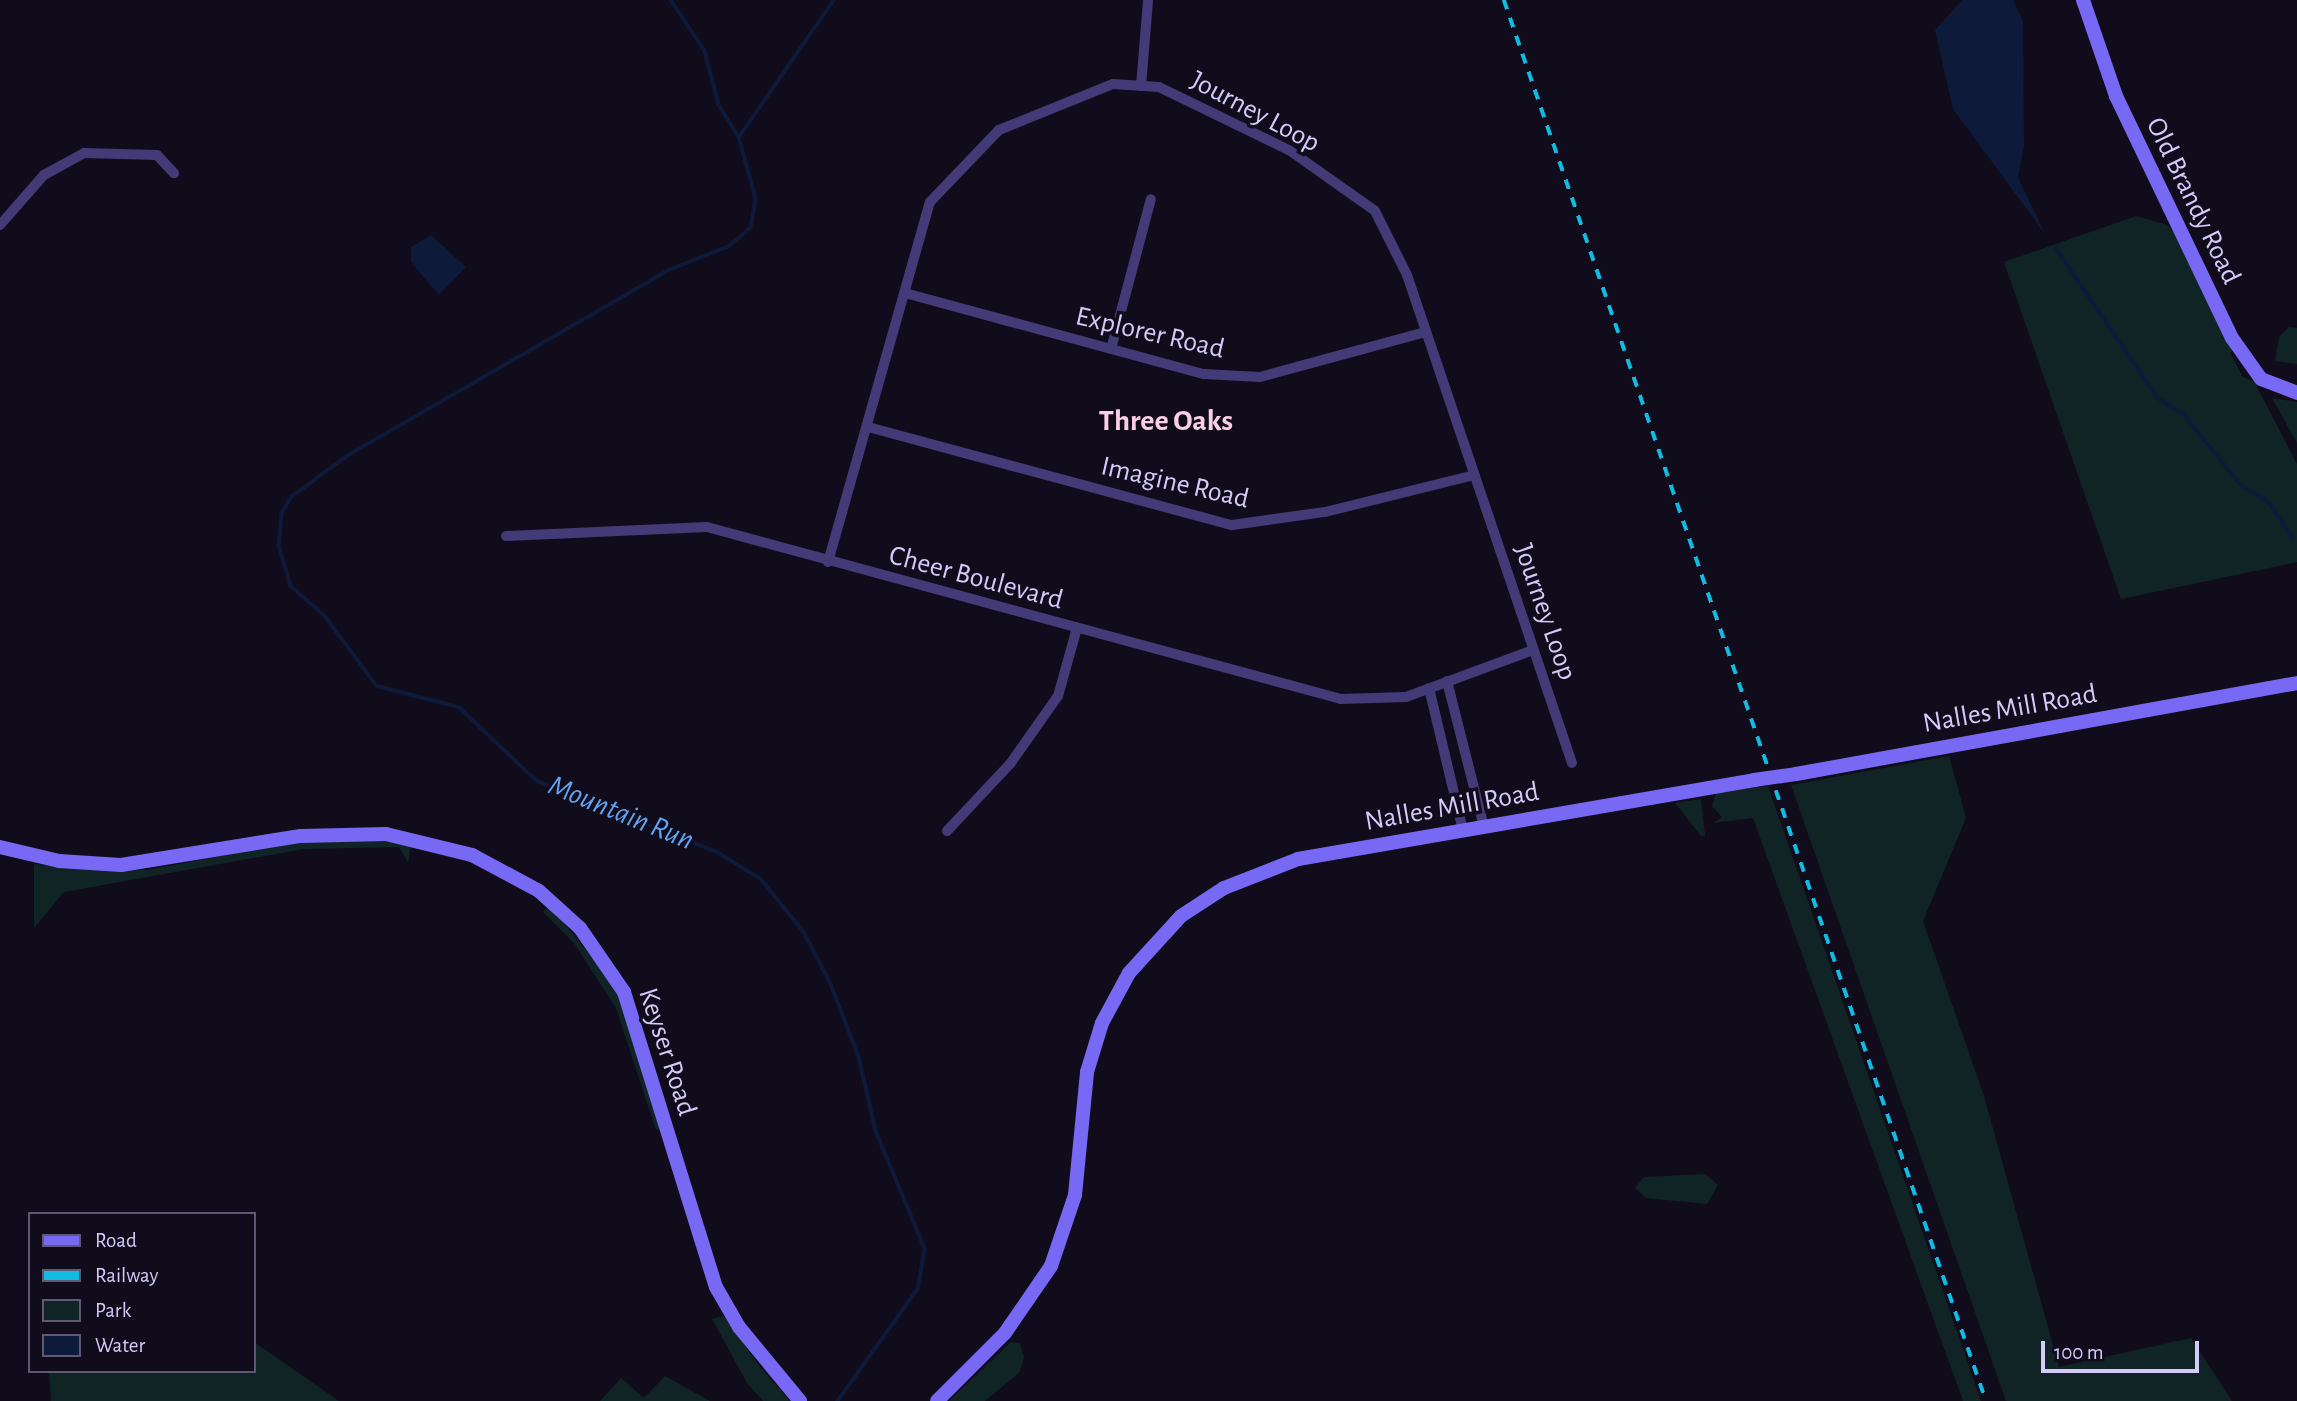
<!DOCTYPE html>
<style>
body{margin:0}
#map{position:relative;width:2297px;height:1401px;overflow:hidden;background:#100c1b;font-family:"Alegreya Sans",sans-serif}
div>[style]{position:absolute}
.green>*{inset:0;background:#102425}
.water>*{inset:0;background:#0e1a39}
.stream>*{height:3.5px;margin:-1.75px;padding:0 1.75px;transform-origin:1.75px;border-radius:1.75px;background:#0e1a39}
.street>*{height:10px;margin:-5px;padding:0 5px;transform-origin:5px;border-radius:5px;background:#423b77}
.secondary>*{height:14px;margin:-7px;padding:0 7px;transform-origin:7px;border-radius:7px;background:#7869f4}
.rail>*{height:3.5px;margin-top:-1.75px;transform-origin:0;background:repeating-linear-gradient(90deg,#11bbe1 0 10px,transparent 0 19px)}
.secondary-bridge>*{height:14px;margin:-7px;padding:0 7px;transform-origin:7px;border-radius:7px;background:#7869f4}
span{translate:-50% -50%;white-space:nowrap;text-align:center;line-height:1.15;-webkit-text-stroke:7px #100c1b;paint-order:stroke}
.street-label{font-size:28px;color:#d4cbfb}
.neighbourhood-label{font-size:30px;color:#fbcde6;font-weight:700}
.water-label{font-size:30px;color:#61a3f3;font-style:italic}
.legend{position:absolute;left:28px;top:1212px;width:228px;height:161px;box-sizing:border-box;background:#100c1b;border:2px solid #5e5875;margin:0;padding:9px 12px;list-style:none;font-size:21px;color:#d4cbfb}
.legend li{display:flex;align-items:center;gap:14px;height:35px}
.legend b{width:35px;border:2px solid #5e5875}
.scale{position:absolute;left:2041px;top:1341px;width:158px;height:32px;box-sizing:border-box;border:4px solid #d4cbfb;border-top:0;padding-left:9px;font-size:21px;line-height:24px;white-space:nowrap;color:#d4cbfb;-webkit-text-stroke:5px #100c1b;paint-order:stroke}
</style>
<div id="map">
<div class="green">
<i style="clip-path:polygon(2136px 216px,2168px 225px,2177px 237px,2234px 346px,2231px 354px,2243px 377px,2254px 381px,2297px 464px,2297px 562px,2121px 599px,2004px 262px)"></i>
<i style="clip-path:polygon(2289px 327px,2297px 328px,2297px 364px,2275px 361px,2279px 337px)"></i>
<i style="clip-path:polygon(2272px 398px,2297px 402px,2297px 443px)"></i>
<i style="clip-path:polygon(1949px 756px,1966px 818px,1923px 921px,1984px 1096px,2059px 1367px,2191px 1338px,2232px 1401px,2006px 1401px,1791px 785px)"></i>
<i style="clip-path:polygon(1768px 786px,1981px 1401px,1963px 1401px,1753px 818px,1713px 823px,1722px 817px,1712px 806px,1716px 792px)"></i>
<i style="clip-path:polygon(1701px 799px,1705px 836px,1701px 836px,1675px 803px)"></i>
<i style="clip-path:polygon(363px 836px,411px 845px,408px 862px,399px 847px,304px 849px,64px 892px,34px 928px,34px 864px,147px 870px,301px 841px)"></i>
<i style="clip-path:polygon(549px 905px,616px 987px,662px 1128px,656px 1130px,616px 1008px,574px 943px,543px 912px)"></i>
<i style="clip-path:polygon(1705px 1174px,1718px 1185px,1707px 1204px,1646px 1198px,1635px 1188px,1644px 1177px)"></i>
<i style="clip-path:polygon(724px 1316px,760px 1367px,790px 1401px,763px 1401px,747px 1383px,712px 1319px)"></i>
<i style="clip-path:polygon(254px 1342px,339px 1401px,51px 1401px,49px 1371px,254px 1371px)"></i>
<i style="clip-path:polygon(1011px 1342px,1020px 1343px,1024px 1357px,1020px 1372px,985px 1401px,949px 1401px)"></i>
<i style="clip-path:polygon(665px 1376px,710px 1401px,600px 1401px,621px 1378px,644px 1398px)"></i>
</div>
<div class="water">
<i style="clip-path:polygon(1962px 0,2013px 0,2023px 21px,2024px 147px,2018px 177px,2045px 234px,1953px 109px,1935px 30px)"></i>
<i style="clip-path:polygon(431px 235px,466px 267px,439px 295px,411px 262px,411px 247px)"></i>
</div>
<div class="stream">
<i style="left:671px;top:0;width:61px;rotate:56.3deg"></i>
<i style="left:705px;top:51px;width:56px;rotate:75.5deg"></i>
<i style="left:719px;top:105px;width:38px;rotate:58deg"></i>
<i style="left:739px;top:137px;width:64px;rotate:74.7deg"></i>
<i style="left:756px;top:199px;width:29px;rotate:100deg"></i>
<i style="left:751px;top:228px;width:30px;rotate:140deg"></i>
<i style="left:728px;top:247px;width:62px;rotate:158.4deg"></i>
<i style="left:670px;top:270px;width:370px;rotate:150deg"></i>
<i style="left:349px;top:455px;width:71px;rotate:143.6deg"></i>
<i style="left:292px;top:497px;width:19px;rotate:122deg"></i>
<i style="left:282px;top:513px;width:32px;rotate:95deg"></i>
<i style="left:279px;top:545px;width:43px;rotate:73.7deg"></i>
<i style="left:291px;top:586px;width:45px;rotate:41.4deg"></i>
<i style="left:325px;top:616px;width:87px;rotate:53.4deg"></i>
<i style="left:377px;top:686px;width:85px;rotate:14.4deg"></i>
<i style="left:459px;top:707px;width:108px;rotate:43.5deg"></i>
<i style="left:537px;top:781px;width:193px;rotate:21.5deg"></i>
<i style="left:717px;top:852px;width:50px;rotate:31.2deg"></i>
<i style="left:760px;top:878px;width:70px;rotate:50.8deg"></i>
<i style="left:804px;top:932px;width:59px;rotate:62.6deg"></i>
<i style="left:831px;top:984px;width:78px;rotate:69deg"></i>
<i style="left:859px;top:1057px;width:76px;rotate:77.1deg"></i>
<i style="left:876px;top:1131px;width:128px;rotate:67.4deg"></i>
<i style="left:925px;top:1249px;width:41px;rotate:99.9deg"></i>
<i style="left:918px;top:1289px;width:138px;rotate:125.5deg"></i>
<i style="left:739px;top:137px;width:167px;rotate:-55.3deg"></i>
<i style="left:2056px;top:248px;width:181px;rotate:55.8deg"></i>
<i style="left:2158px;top:398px;width:31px;rotate:32deg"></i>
<i style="left:2184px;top:414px;width:91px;rotate:51.2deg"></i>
<i style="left:2241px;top:485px;width:34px;rotate:32deg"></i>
<i style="left:2270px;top:503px;width:42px;rotate:56.7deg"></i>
</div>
<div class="street">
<i style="left:1141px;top:86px;width:86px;rotate:-85.3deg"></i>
<i style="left:0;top:225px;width:67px;rotate:-48.7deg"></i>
<i style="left:44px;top:175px;width:46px;rotate:-28.8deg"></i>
<i style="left:84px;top:153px;width:73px;rotate:1.6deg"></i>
<i style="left:157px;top:155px;width:25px;rotate:47deg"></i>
<i style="left:905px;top:293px;width:310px;rotate:15.2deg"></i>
<i style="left:1204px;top:374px;width:56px;rotate:3.1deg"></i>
<i style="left:1260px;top:377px;width:172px;rotate:-15.2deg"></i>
<i style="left:1111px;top:349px;width:155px;rotate:-75.1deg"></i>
<i style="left:868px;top:427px;width:377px;rotate:15.1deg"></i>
<i style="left:1232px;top:525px;width:94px;rotate:-8deg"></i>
<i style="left:1325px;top:512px;width:154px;rotate:-13.9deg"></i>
<i style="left:506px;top:536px;width:201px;rotate:-2.6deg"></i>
<i style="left:707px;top:527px;width:657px;rotate:15.18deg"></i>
<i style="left:1341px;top:699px;width:65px;rotate:-1.8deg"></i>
<i style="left:1406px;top:697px;width:135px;rotate:-20.3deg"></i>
<i style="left:828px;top:562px;width:374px;rotate:-74.2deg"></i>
<i style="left:930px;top:202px;width:100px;rotate:-46.2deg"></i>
<i style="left:999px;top:130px;width:123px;rotate:-22deg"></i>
<i style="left:1113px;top:84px;width:46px;rotate:3.7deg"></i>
<i style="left:1159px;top:87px;width:144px;rotate:25.9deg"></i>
<i style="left:1289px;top:150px;width:105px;rotate:35.3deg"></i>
<i style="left:1375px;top:211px;width:72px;rotate:63.4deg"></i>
<i style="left:1407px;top:275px;width:515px;rotate:71.32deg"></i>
<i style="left:1447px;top:681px;width:151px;rotate:75.8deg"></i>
<i style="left:1429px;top:688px;width:147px;rotate:76.6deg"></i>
<i style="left:947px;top:831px;width:92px;rotate:-46.8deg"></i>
<i style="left:1010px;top:764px;width:83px;rotate:-54.8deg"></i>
<i style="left:1058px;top:696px;width:71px;rotate:-74.4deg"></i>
</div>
<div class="secondary">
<i style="left:2083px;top:0;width:102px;rotate:71deg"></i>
<i style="left:2116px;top:96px;width:268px;rotate:64.4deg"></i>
<i style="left:2232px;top:338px;width:50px;rotate:54.7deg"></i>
<i style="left:2261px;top:379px;width:39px;rotate:21deg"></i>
<i style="left:1796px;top:774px;width:509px;rotate:-10.29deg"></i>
<i style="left:0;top:847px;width:61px;rotate:13.3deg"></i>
<i style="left:59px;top:861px;width:62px;rotate:3.7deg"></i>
<i style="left:121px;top:865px;width:182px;rotate:-9.2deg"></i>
<i style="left:301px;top:836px;width:85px;rotate:-1.3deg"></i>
<i style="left:386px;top:834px;width:89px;rotate:13.7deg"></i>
<i style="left:472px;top:855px;width:76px;rotate:28.2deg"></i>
<i style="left:539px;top:891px;width:55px;rotate:42.1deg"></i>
<i style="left:580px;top:928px;width:78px;rotate:55.5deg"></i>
<i style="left:624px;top:992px;width:309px;rotate:72.7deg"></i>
<i style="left:716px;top:1287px;width:46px;rotate:60.1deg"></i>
<i style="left:739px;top:1327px;width:96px;rotate:50.5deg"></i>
<i style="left:937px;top:1401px;width:96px;rotate:-45deg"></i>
<i style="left:1005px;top:1333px;width:81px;rotate:-55.5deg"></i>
<i style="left:1051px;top:1266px;width:75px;rotate:-71.3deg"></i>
<i style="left:1075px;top:1195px;width:124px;rotate:-84.4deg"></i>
<i style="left:1087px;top:1072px;width:51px;rotate:-73deg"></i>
<i style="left:1102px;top:1023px;width:57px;rotate:-61.6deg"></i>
<i style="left:1129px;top:973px;width:77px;rotate:-47.6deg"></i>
<i style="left:1181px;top:916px;width:51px;rotate:-33.1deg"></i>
<i style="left:1224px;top:888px;width:79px;rotate:-21.4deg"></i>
<i style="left:1298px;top:859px;width:463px;rotate:-9.8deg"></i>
</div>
<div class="rail">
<i style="left:1504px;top:0;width:1482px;rotate:71.01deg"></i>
</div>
<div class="secondary-bridge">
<i style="left:1754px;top:780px;width:42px;rotate:-8.1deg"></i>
</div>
<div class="street-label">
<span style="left:1255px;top:112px;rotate:28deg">Journey Loop</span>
<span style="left:2193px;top:201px;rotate:64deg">Old Brandy Road</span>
<span style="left:1150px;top:333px;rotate:13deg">Explorer Road</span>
<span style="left:1175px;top:483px;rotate:13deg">Imagine Road</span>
<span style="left:976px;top:578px;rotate:15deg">Cheer Boulevard</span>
<span style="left:1545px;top:612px;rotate:71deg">Journey Loop</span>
<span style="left:2010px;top:709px;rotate:-10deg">Nalles Mill Road</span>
<span style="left:1452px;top:807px;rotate:-10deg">Nalles Mill Road</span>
<span style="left:667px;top:1052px;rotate:72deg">Keyser Road</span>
</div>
<div class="neighbourhood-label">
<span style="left:1166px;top:421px">Three Oaks</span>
</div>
<div class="water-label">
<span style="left:621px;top:813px;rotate:22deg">Mountain Run</span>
</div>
<ul class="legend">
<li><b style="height:9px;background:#7869f4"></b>Road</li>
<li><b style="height:9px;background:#11bbe1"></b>Railway</li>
<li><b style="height:19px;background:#102425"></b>Park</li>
<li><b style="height:19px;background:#0e1a39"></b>Water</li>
</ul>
<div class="scale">100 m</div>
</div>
